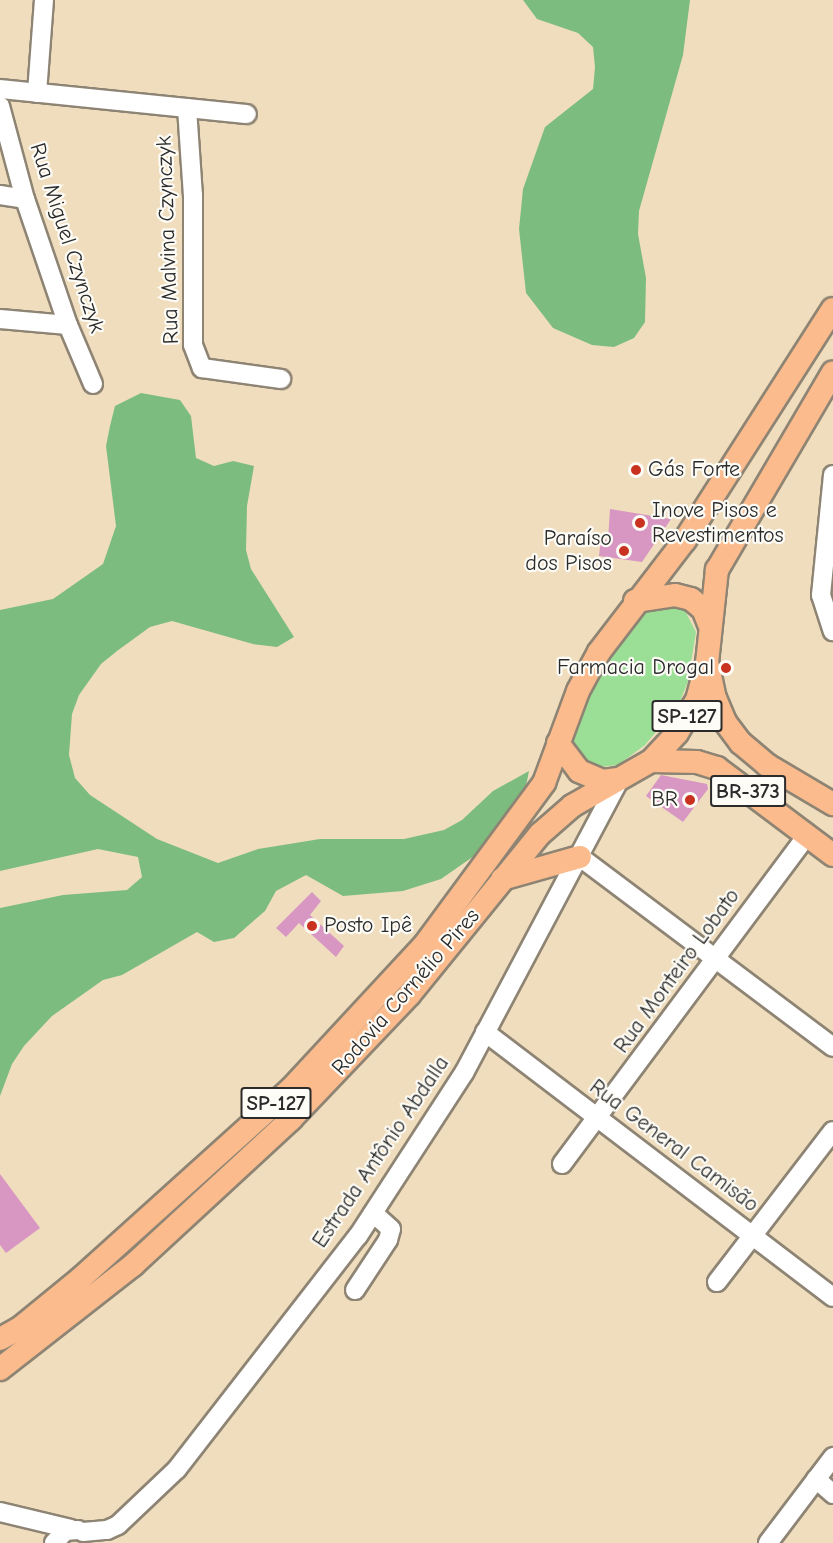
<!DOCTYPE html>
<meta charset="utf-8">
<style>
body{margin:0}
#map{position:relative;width:833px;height:1543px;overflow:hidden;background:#f0ddbd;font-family:"Comic Neue",sans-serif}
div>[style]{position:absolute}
.green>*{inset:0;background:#9bde96}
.forest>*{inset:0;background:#7cbd7f}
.building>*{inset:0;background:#d896c3}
.roads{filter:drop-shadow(2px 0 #8e8474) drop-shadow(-2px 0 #8e8474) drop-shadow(0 2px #8e8474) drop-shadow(0 -2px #8e8474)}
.minor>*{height:18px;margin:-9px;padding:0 9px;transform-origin:9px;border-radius:9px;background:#fff}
.major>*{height:22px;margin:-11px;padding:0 11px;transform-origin:11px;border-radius:11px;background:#fbbb8c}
.dots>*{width:16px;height:16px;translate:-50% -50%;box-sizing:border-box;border:3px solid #fdfcf7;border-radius:50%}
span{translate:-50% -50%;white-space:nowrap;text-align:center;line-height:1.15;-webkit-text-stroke:4.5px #fdfcf7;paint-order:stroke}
.shield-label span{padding:2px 4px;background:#fdfcf7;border:2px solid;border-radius:4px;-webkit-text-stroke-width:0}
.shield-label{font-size:21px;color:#2b2b2b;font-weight:700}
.street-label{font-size:22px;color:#2b2b2b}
.poi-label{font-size:22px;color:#2b2b2b}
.left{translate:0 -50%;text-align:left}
.right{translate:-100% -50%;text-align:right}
</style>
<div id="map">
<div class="green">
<i style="clip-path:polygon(659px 600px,683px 607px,696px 632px,688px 681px,679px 704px,645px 745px,618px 765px,590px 768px,568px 749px,584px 692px,639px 613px)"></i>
</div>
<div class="forest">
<i style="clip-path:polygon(523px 0,690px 0,683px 55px,639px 211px,638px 234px,646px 278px,645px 322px,634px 338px,614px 347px,592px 345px,553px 328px,526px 293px,519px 229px,523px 189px,545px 127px,593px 89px,595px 67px,593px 47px,578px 33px,537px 19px)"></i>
<i style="clip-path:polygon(141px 393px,180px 400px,191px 416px,196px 458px,214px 466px,233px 461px,254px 466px,247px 506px,246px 550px,251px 569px,294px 637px,277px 647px,253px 644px,172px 621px,150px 627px,117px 651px,101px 664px,79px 695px,72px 714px,69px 755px,75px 778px,90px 795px,157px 839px,218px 863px,258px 849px,320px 839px,404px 839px,444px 830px,462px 820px,493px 791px,529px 771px,525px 791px,505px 825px,474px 856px,441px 879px,403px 891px,343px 896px,306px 875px,276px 891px,265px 911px,234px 938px,214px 942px,197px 932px,122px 975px,103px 980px,52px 1016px,24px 1046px,12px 1064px,0 1096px,0 908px,63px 895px,127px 890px,142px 877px,138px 857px,98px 849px,0 871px,0 610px,53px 599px,103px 564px,116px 526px,106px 446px,110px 426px,115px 406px)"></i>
</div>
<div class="building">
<i style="clip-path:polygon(610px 509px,671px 519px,642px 562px,599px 556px,601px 539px,608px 540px)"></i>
<i style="clip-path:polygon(661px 775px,707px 784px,708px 789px,683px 822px,646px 796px)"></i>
<i style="clip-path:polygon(312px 892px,321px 901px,310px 915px,344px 946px,336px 957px,299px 923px,286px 937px,276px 928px)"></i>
<i style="clip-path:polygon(0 1174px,40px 1228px,6px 1253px,0 1245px)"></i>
</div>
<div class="roads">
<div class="minor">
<i style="left:0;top:89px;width:248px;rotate:5.8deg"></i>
<i style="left:37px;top:93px;width:93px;rotate:-85.7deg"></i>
<i style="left:0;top:106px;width:96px;rotate:75deg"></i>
<i style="left:25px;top:199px;width:133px;rotate:71.2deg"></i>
<i style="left:68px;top:325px;width:64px;rotate:67deg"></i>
<i style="left:187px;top:108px;width:87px;rotate:86.1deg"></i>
<i style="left:193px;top:195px;width:150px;rotate:90deg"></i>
<i style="left:193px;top:345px;width:25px;rotate:69deg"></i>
<i style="left:202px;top:368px;width:80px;rotate:7.9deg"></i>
<i style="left:0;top:195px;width:25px;rotate:9deg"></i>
<i style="left:0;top:319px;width:68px;rotate:5deg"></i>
<i style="left:833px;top:475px;width:121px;rotate:95.7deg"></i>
<i style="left:821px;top:595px;width:38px;rotate:72deg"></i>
<i style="left:580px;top:857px;width:316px;rotate:36.9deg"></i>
<i style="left:485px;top:1032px;width:437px;rotate:37.3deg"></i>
<i style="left:562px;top:1164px;width:410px;rotate:-53.3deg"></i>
<i style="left:717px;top:1282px;width:190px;rotate:-52.5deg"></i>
<i style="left:355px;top:1290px;width:60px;rotate:-56.6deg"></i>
<i style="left:388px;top:1240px;width:11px;rotate:-75deg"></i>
<i style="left:391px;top:1229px;width:24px;rotate:-138deg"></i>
<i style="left:816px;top:1479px;width:23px;rotate:41deg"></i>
<i style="left:0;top:1512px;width:73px;rotate:13.5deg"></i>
<i style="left:83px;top:1532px;width:24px;rotate:-5deg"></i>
<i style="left:107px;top:1530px;width:12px;rotate:-24deg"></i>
<i style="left:118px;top:1525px;width:81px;rotate:-43.5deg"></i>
<i style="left:177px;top:1469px;width:295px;rotate:-52.2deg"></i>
<i style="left:358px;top:1236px;width:194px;rotate:-57deg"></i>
<i style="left:464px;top:1073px;width:335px;rotate:-62.1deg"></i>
<i style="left:54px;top:1543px;width:16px;rotate:-47deg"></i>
<i style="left:65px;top:1531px;width:13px;rotate:-4deg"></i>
<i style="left:768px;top:1543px;width:108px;rotate:-52.9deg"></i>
</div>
<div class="major">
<i style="left:635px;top:601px;width:40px;rotate:-8.5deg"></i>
<i style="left:675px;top:595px;width:16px;rotate:14deg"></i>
<i style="left:691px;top:599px;width:16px;rotate:40deg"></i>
<i style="left:703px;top:609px;width:16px;rotate:68deg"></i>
<i style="left:708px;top:666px;width:33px;rotate:78deg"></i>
<i style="left:715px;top:698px;width:26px;rotate:67deg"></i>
<i style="left:725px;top:722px;width:26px;rotate:53deg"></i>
<i style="left:741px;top:743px;width:34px;rotate:40deg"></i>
<i style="left:767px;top:765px;width:77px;rotate:30.6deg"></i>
<i style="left:558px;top:743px;width:35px;rotate:53deg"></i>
<i style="left:579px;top:771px;width:26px;rotate:23deg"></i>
<i style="left:603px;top:781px;width:15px;rotate:-8deg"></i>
<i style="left:651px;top:761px;width:46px;rotate:1.2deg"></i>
<i style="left:697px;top:762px;width:21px;rotate:17deg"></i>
<i style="left:717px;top:768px;width:145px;rotate:36.9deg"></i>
<i style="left:502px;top:879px;width:81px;rotate:-15.8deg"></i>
<i style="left:0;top:1339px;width:23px;rotate:-29deg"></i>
<i style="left:20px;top:1328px;width:79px;rotate:-39.3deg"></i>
<i style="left:81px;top:1278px;width:283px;rotate:-42deg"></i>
<i style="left:291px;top:1089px;width:199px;rotate:-47.2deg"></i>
<i style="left:426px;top:943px;width:199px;rotate:-53.6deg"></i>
<i style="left:544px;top:783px;width:98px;rotate:-69.7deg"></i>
<i style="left:578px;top:691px;width:44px;rotate:-61.7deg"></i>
<i style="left:599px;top:652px;width:141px;rotate:-52.5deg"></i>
<i style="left:685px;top:540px;width:274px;rotate:-57.4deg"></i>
<i style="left:0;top:1369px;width:169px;rotate:-38deg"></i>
<i style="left:133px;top:1265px;width:215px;rotate:-42.7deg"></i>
<i style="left:291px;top:1119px;width:171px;rotate:-46.4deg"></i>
<i style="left:409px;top:995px;width:208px;rotate:-50.9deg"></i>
<i style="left:540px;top:834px;width:43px;rotate:-41.2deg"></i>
<i style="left:572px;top:806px;width:91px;rotate:-29.7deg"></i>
<i style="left:651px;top:761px;width:38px;rotate:-47deg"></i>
<i style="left:677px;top:733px;width:39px;rotate:-59deg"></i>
<i style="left:697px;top:700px;width:38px;rotate:-75deg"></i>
<i style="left:707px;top:663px;width:94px;rotate:-83.9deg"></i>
<i style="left:717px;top:570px;width:229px;rotate:-59.6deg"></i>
</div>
</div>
<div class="dots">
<i style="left:636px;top:470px;background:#c8321e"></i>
<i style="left:640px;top:523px;background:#c8321e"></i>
<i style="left:624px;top:551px;background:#c8321e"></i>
<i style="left:726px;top:668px;background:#c8321e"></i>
<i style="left:690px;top:800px;background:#c8321e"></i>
<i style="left:312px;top:926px;background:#c8321e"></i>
</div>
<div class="shield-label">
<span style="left:687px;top:716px">SP-127</span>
<span style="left:748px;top:791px">BR-373</span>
<span style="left:276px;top:1103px">SP-127</span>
</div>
<div class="street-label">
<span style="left:67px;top:238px;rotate:72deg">Rua Miguel Czynczyk</span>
<span style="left:168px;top:240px;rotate:-92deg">Rua Malvina Czynczyk</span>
<span style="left:677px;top:971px;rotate:-54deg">Rua Monteiro Lobato</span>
<span style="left:406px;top:992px;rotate:-49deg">Rodovia Cornélio Pires</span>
<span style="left:674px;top:1146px;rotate:37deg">Rua General Camisão</span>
<span style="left:381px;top:1152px;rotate:-56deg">Estrada Antônio Abdalla</span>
</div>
<div class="poi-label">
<span class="left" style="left:648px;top:470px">Gás Forte</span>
<span class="left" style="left:652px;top:523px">Inove Pisos e<br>Revestimentos</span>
<span class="right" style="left:612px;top:551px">Paraíso<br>dos Pisos</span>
<span class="right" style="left:714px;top:668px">Farmacia Drogal</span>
<span class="right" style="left:678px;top:800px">BR</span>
<span class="left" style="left:324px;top:926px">Posto Ipê</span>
</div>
</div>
